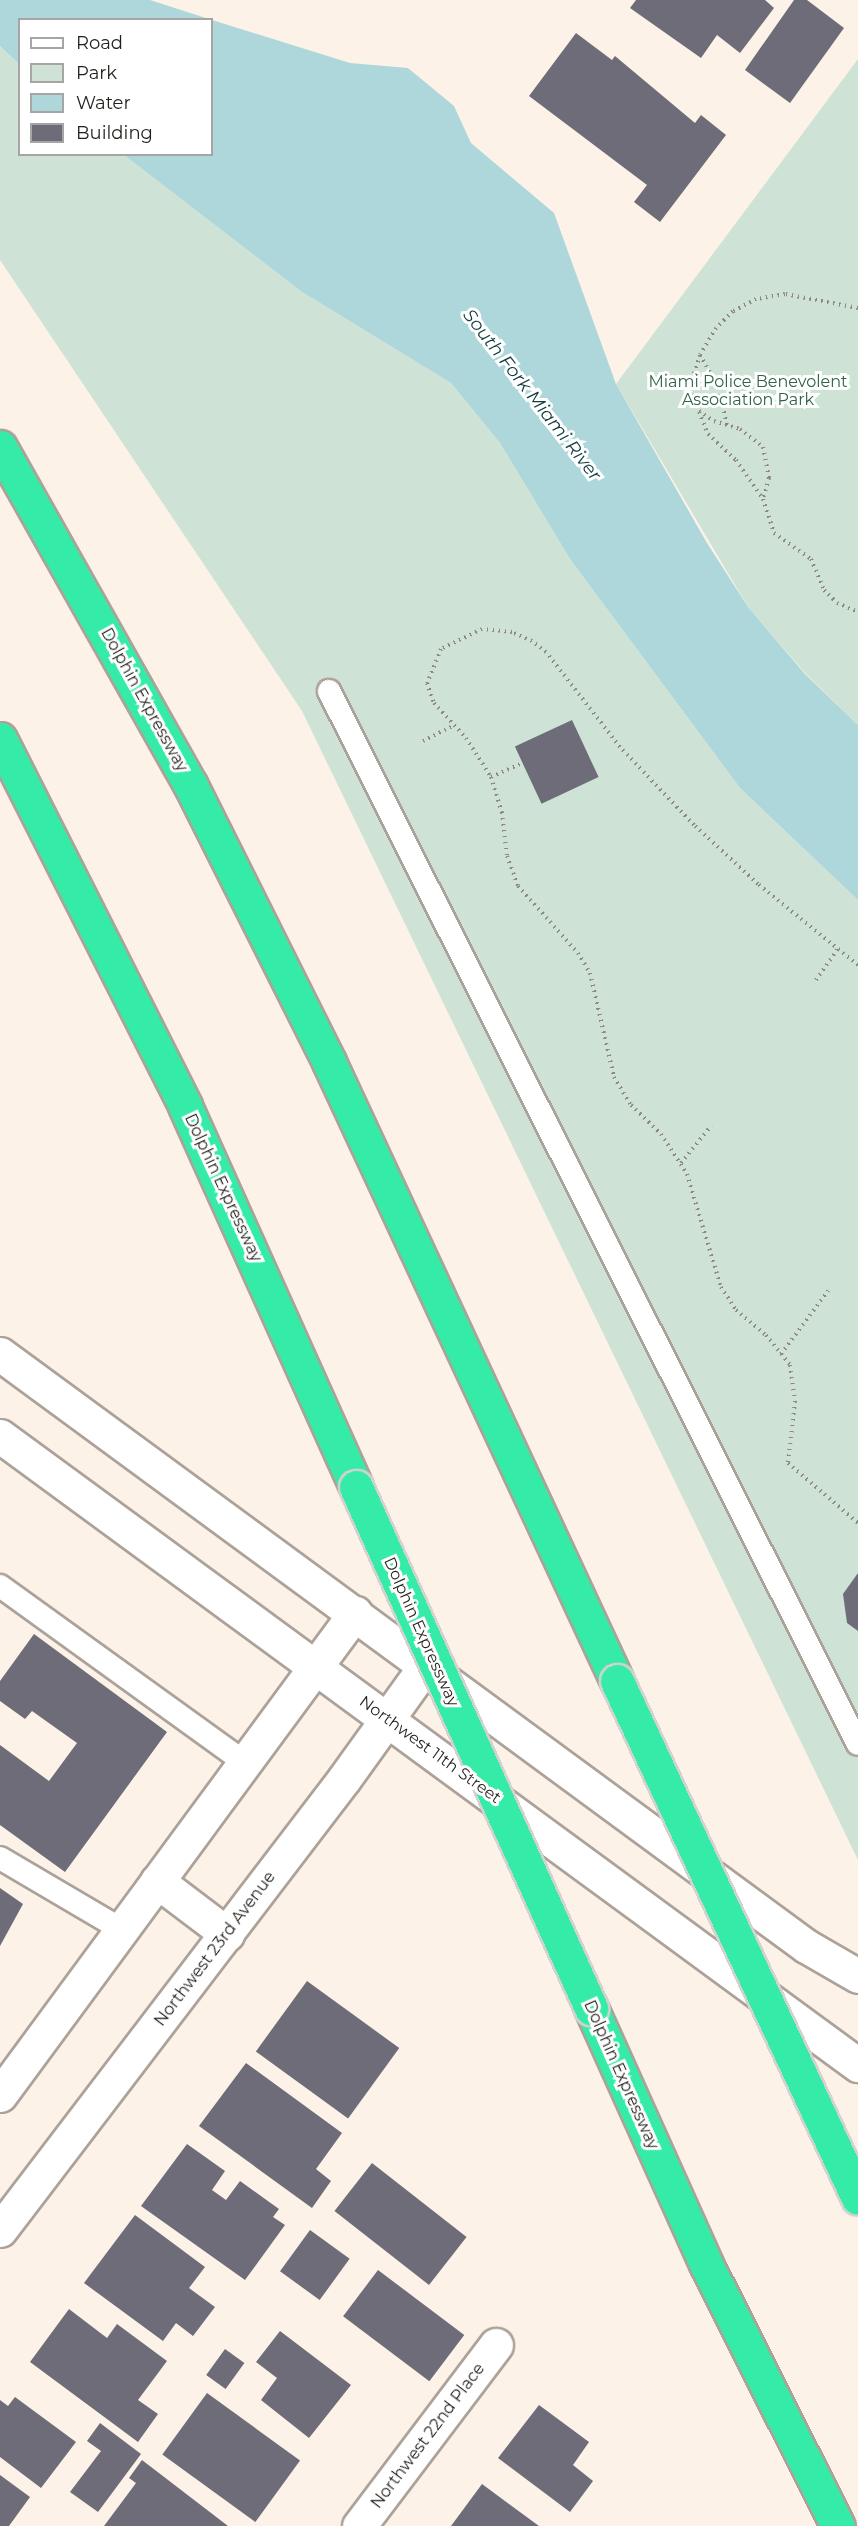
<!DOCTYPE html>
<style>
body{margin:0}
#map{position:relative;width:858px;height:2526px;overflow:hidden;background:#fdf2e7;font-family:Montserrat,sans-serif}
div>[style]{position:absolute}
.green>*{inset:0;background:#cee3d6}
.water>*{inset:0;background:#aed7db}
.building>*{inset:0;background:#6e6c78;transform-origin:0 0}
.path>*{height:4px;margin-top:-2px;transform-origin:0;background:repeating-linear-gradient(90deg,#8f8880 0 1.5px,transparent 0 6px)}
.roads{filter:drop-shadow(2px 0 #aca299) drop-shadow(-2px 0 #aca299) drop-shadow(0 2px #aca299) drop-shadow(0 -2px #aca299)}
.service>*{height:22px;margin:-11px;padding:0 11px;transform-origin:11px;border-radius:11px;background:#fff}
.minor>*{height:33px;margin:-16.5px;padding:0 16.5px;transform-origin:16.5px;border-radius:16.5px;background:#fff}
.tertiary>*{height:33px;margin:-16.5px;padding:0 16.5px;transform-origin:16.5px;border-radius:16.5px;background:#fff}
.motorway>*{height:33px;margin:-16.5px;padding:0 16.5px;transform-origin:16.5px;border-radius:16.5px;background:#35eba8}
.bridges{filter:drop-shadow(2px 0 #d3d2d1) drop-shadow(-2px 0 #d3d2d1) drop-shadow(0 2px #d3d2d1) drop-shadow(0 -2px #d3d2d1)}
.motorway-bridge>*{height:33px;margin:-16.5px;padding:0 16.5px;transform-origin:16.5px;border-radius:16.5px;background:#35eba8}
span{translate:-50% -50%;white-space:nowrap;text-align:center;line-height:1.15;-webkit-text-stroke:6px #fff;paint-order:stroke}
.park-label{font-size:16px;color:#306347}
.street-label{font-size:16px;color:#231f1b}
.water-label{font-size:18px;color:#123a3d;font-style:italic}
.legend{position:absolute;left:18px;top:18px;width:195px;height:138px;box-sizing:border-box;background:#fff;border:2px solid #a7a5a4;margin:0;padding:8px 10px;list-style:none;font-size:18px;color:#231f1b}
.legend li{display:flex;align-items:center;gap:12px;height:30px}
.legend b{width:30px;border:2px solid #a7a5a4}
</style>
<div id="map">
<div class="green">
<i style="clip-path:polygon(0 46px,19px 64px,20px 154px,124px 155px,302px 292px,451px 383px,500px 443px,570px 559px,740px 788px,858px 900px,858px 1860px,302px 711px,0 260px)"></i>
<i style="clip-path:polygon(858px 59px,858px 725px,806px 674px,748px 607px,616px 384px)"></i>
</div>
<div class="water">
<i style="clip-path:polygon(0 0,150px 0,209px 19px,20px 20px,19px 64px,0 46px)"></i>
<i style="clip-path:polygon(212px 20px,350px 63px,408px 68px,454px 106px,471px 143px,554px 213px,616px 384px,707px 543px,748px 607px,805px 674px,858px 725px,858px 900px,740px 788px,570px 559px,500px 443px,451px 383px,302px 292px,124px 155px,212px 154px)"></i>
</div>
<div class="building">
<i style="clip-path:polygon(636px 0,765px 0,774px 8px,740px 53px,717px 35px,701px 58px,630px 8px)"></i>
<i style="clip-path:polygon(794px 0,807px 0,844px 28px,790px 103px,745px 70px)"></i>
<i style="clip-path:polygon(576px 33px,612px 60px,615px 56px,695px 123px,701px 115px,726px 135px,660px 222px,634px 202px,647px 185px,529px 96px)"></i>
<i style="left:572px;top:720px;width:63px;height:63px;rotate:65deg"></i>
<i style="clip-path:polygon(858px 1573px,858px 1631px,847px 1623px,843px 1594px)"></i>
<i style="clip-path:polygon(34px 1634px,167px 1732px,65px 1872px,0 1825px,0 1745px,49px 1781px,77px 1743px,32px 1711px,25px 1719px,0 1701px,0 1681px)"></i>
<i style="clip-path:polygon(0 1888px,23px 1904px,0 1946px)"></i>
<i style="left:307px;top:1981px;width:114px;height:87px;rotate:36deg"></i>
<i style="clip-path:polygon(246px 2063px,342px 2133px,316px 2169px,331px 2181px,312px 2208px,199px 2126px)"></i>
<i style="clip-path:polygon(187px 2144px,225px 2171px,212px 2190px,226px 2200px,240px 2181px,279px 2209px,273px 2217px,285px 2225px,245px 2280px,141px 2206px)"></i>
<i style="left:372px;top:2163px;width:120px;height:61px;rotate:38deg"></i>
<i style="clip-path:polygon(135px 2215px,205px 2267px,189px 2288px,215px 2307px,193px 2336px,176px 2323px,163px 2341px,84px 2283px)"></i>
<i style="left:310px;top:2230px;width:49px;height:51px;rotate:36deg"></i>
<i style="left:378px;top:2270px;width:108px;height:58px;rotate:37deg"></i>
<i style="clip-path:polygon(69px 2309px,107px 2338px,117px 2324px,167px 2361px,138px 2400px,158px 2414px,138px 2442px,30px 2362px)"></i>
<i style="clip-path:polygon(280px 2331px,351px 2385px,309px 2438px,261px 2400px,277px 2378px,256px 2362px)"></i>
<i style="left:225px;top:2349px;width:24px;height:32px;rotate:36deg"></i>
<i style="left:207px;top:2393px;width:115px;height:76px;rotate:36deg"></i>
<i style="clip-path:polygon(15px 2397px,76px 2442px,41px 2488px,0 2457px,0 2400px,8px 2406px)"></i>
<i style="clip-path:polygon(539px 2405px,589px 2442px,573px 2465px,593px 2481px,570px 2512px,498px 2458px)"></i>
<i style="clip-path:polygon(100px 2423px,141px 2454px,98px 2512px,70px 2492px,101px 2451px,87px 2441px)"></i>
<i style="clip-path:polygon(142px 2460px,228px 2526px,104px 2526px,136px 2483px,129px 2478px)"></i>
<i style="clip-path:polygon(0 2475px,30px 2497px,9px 2526px,0 2526px)"></i>
<i style="clip-path:polygon(482px 2484px,539px 2526px,451px 2526px)"></i>
</div>
<div class="path">
<i style="left:858px;top:308px;width:74px;rotate:-169.1deg"></i>
<i style="left:785px;top:294px;width:29px;rotate:170deg"></i>
<i style="left:756px;top:299px;width:26px;rotate:152deg"></i>
<i style="left:733px;top:311px;width:24px;rotate:135deg"></i>
<i style="left:716px;top:328px;width:31px;rotate:121deg"></i>
<i style="left:700px;top:355px;width:22px;rotate:108deg"></i>
<i style="left:693px;top:376px;width:18px;rotate:93deg"></i>
<i style="left:692px;top:394px;width:18px;rotate:68deg"></i>
<i style="left:699px;top:411px;width:18px;rotate:34deg"></i>
<i style="left:714px;top:421px;width:27px;rotate:17deg"></i>
<i style="left:740px;top:429px;width:29px;rotate:38deg"></i>
<i style="left:763px;top:447px;width:32px;rotate:79deg"></i>
<i style="left:769px;top:478px;width:22px;rotate:106deg"></i>
<i style="left:763px;top:499px;width:36px;rotate:72deg"></i>
<i style="left:774px;top:533px;width:45px;rotate:35.1deg"></i>
<i style="left:811px;top:559px;width:34px;rotate:67deg"></i>
<i style="left:824px;top:590px;width:18px;rotate:45deg"></i>
<i style="left:837px;top:603px;width:23px;rotate:23deg"></i>
<i style="left:700px;top:355px;width:38px;rotate:60deg"></i>
<i style="left:719px;top:388px;width:38px;rotate:78deg"></i>
<i style="left:699px;top:412px;width:24px;rotate:68deg"></i>
<i style="left:708px;top:434px;width:38px;rotate:43deg"></i>
<i style="left:736px;top:460px;width:47px;rotate:55.3deg"></i>
<i style="left:423px;top:741px;width:33px;rotate:-27deg"></i>
<i style="left:491px;top:777px;width:35px;rotate:-24deg"></i>
<i style="left:858px;top:965px;width:129px;rotate:-141deg"></i>
<i style="left:758px;top:884px;width:87px;rotate:-137.3deg"></i>
<i style="left:694px;top:825px;width:108px;rotate:-133.5deg"></i>
<i style="left:620px;top:747px;width:120px;rotate:-127.9deg"></i>
<i style="left:546px;top:652px;width:18px;rotate:-142deg"></i>
<i style="left:532px;top:641px;width:22px;rotate:-156deg"></i>
<i style="left:512px;top:632px;width:30px;rotate:-174deg"></i>
<i style="left:482px;top:629px;width:46px;rotate:154deg"></i>
<i style="left:441px;top:649px;width:37px;rotate:112deg"></i>
<i style="left:427px;top:683px;width:21px;rotate:71deg"></i>
<i style="left:434px;top:703px;width:47px;rotate:47.6deg"></i>
<i style="left:466px;top:738px;width:46px;rotate:57.3deg"></i>
<i style="left:491px;top:777px;width:37px;rotate:73deg"></i>
<i style="left:502px;top:812px;width:44px;rotate:83.5deg"></i>
<i style="left:507px;top:856px;width:32px;rotate:70deg"></i>
<i style="left:518px;top:886px;width:90px;rotate:48.2deg"></i>
<i style="left:578px;top:953px;width:23px;rotate:59deg"></i>
<i style="left:590px;top:973px;width:107px;rotate:77deg"></i>
<i style="left:614px;top:1077px;width:33px;rotate:59deg"></i>
<i style="left:631px;top:1105px;width:42px;rotate:44deg"></i>
<i style="left:661px;top:1134px;width:48px;rotate:57deg"></i>
<i style="left:687px;top:1174px;width:118px;rotate:73.3deg"></i>
<i style="left:721px;top:1287px;width:27px;rotate:57deg"></i>
<i style="left:736px;top:1310px;width:39px;rotate:40deg"></i>
<i style="left:766px;top:1335px;width:38px;rotate:51deg"></i>
<i style="left:790px;top:1365px;width:36px;rotate:82deg"></i>
<i style="left:795px;top:1401px;width:62px;rotate:96.4deg"></i>
<i style="left:788px;top:1463px;width:92px;rotate:40.6deg"></i>
<i style="left:816px;top:980px;width:38px;rotate:-55deg"></i>
<i style="left:681px;top:1163px;width:48px;rotate:-51deg"></i>
<i style="left:781px;top:1354px;width:79px;rotate:-53.3deg"></i>
</div>
<div class="roads">
<div class="service">
<i style="left:329px;top:691px;width:1178px;rotate:63.33deg"></i>
<i style="left:0;top:1586px;width:301px;rotate:35.8deg"></i>
<i style="left:0;top:1858px;width:144px;rotate:30.5deg"></i>
</div>
<div class="minor">
<i style="left:157px;top:1881px;width:88px;rotate:37.1deg"></i>
<i style="left:0;top:2095px;width:599px;rotate:-53.63deg"></i>
<i style="left:0;top:2230px;width:567px;rotate:-52.67deg"></i>
<i style="left:344px;top:1779px;width:140px;rotate:-54.3deg"></i>
<i style="left:359px;top:2526px;width:227px;rotate:-52.9deg"></i>
</div>
<div class="tertiary">
<i style="left:0;top:1354px;width:1000px;rotate:36.3deg"></i>
<i style="left:806px;top:1946px;width:60px;rotate:30deg"></i>
<i style="left:0;top:1436px;width:1064px;rotate:36.25deg"></i>
</div>
<div class="motorway">
<i style="left:0;top:447px;width:387px;rotate:60.6deg"></i>
<i style="left:190px;top:784px;width:311px;rotate:63.4deg"></i>
<i style="left:329px;top:1062px;width:683px;rotate:65.05deg"></i>
<i style="left:0;top:739px;width:411px;rotate:63.2deg"></i>
<i style="left:185px;top:1106px;width:418px;rotate:65.8deg"></i>
<i style="left:591px;top:2008px;width:281px;rotate:65.8deg"></i>
<i style="left:706px;top:2264px;width:293px;rotate:63.3deg"></i>
</div>
</div>
<div class="bridges">
<div class="motorway-bridge">
<i style="left:356px;top:1487px;width:572px;rotate:65.72deg"></i>
<i style="left:617px;top:1681px;width:570px;rotate:65.01deg"></i>
</div>
</div>
<div class="park-label">
<span style="left:748px;top:391px">Miami Police Benevolent<br>Association Park</span>
</div>
<div class="street-label">
<span style="left:144px;top:700px;rotate:61deg">Dolphin Expressway</span>
<span style="left:223px;top:1188px;rotate:65deg">Dolphin Expressway</span>
<span style="left:421px;top:1632px;rotate:66deg">Dolphin Expressway</span>
<span style="left:430px;top:1750px;rotate:36deg">Northwest 11th Street</span>
<span style="left:215px;top:1949px;rotate:-53deg">Northwest 23rd Avenue</span>
<span style="left:621px;top:2075px;rotate:66deg">Dolphin Expressway</span>
<span style="left:428px;top:2436px;rotate:-53deg">Northwest 22nd Place</span>
</div>
<div class="water-label">
<span style="left:532px;top:395px;rotate:52deg">South Fork Miami River</span>
</div>
<ul class="legend">
<li><b style="height:8px;background:#fff"></b>Road</li>
<li><b style="height:16px;background:#cee3d6"></b>Park</li>
<li><b style="height:16px;background:#aed7db"></b>Water</li>
<li><b style="height:16px;background:#6e6c78"></b>Building</li>
</ul>
</div>
